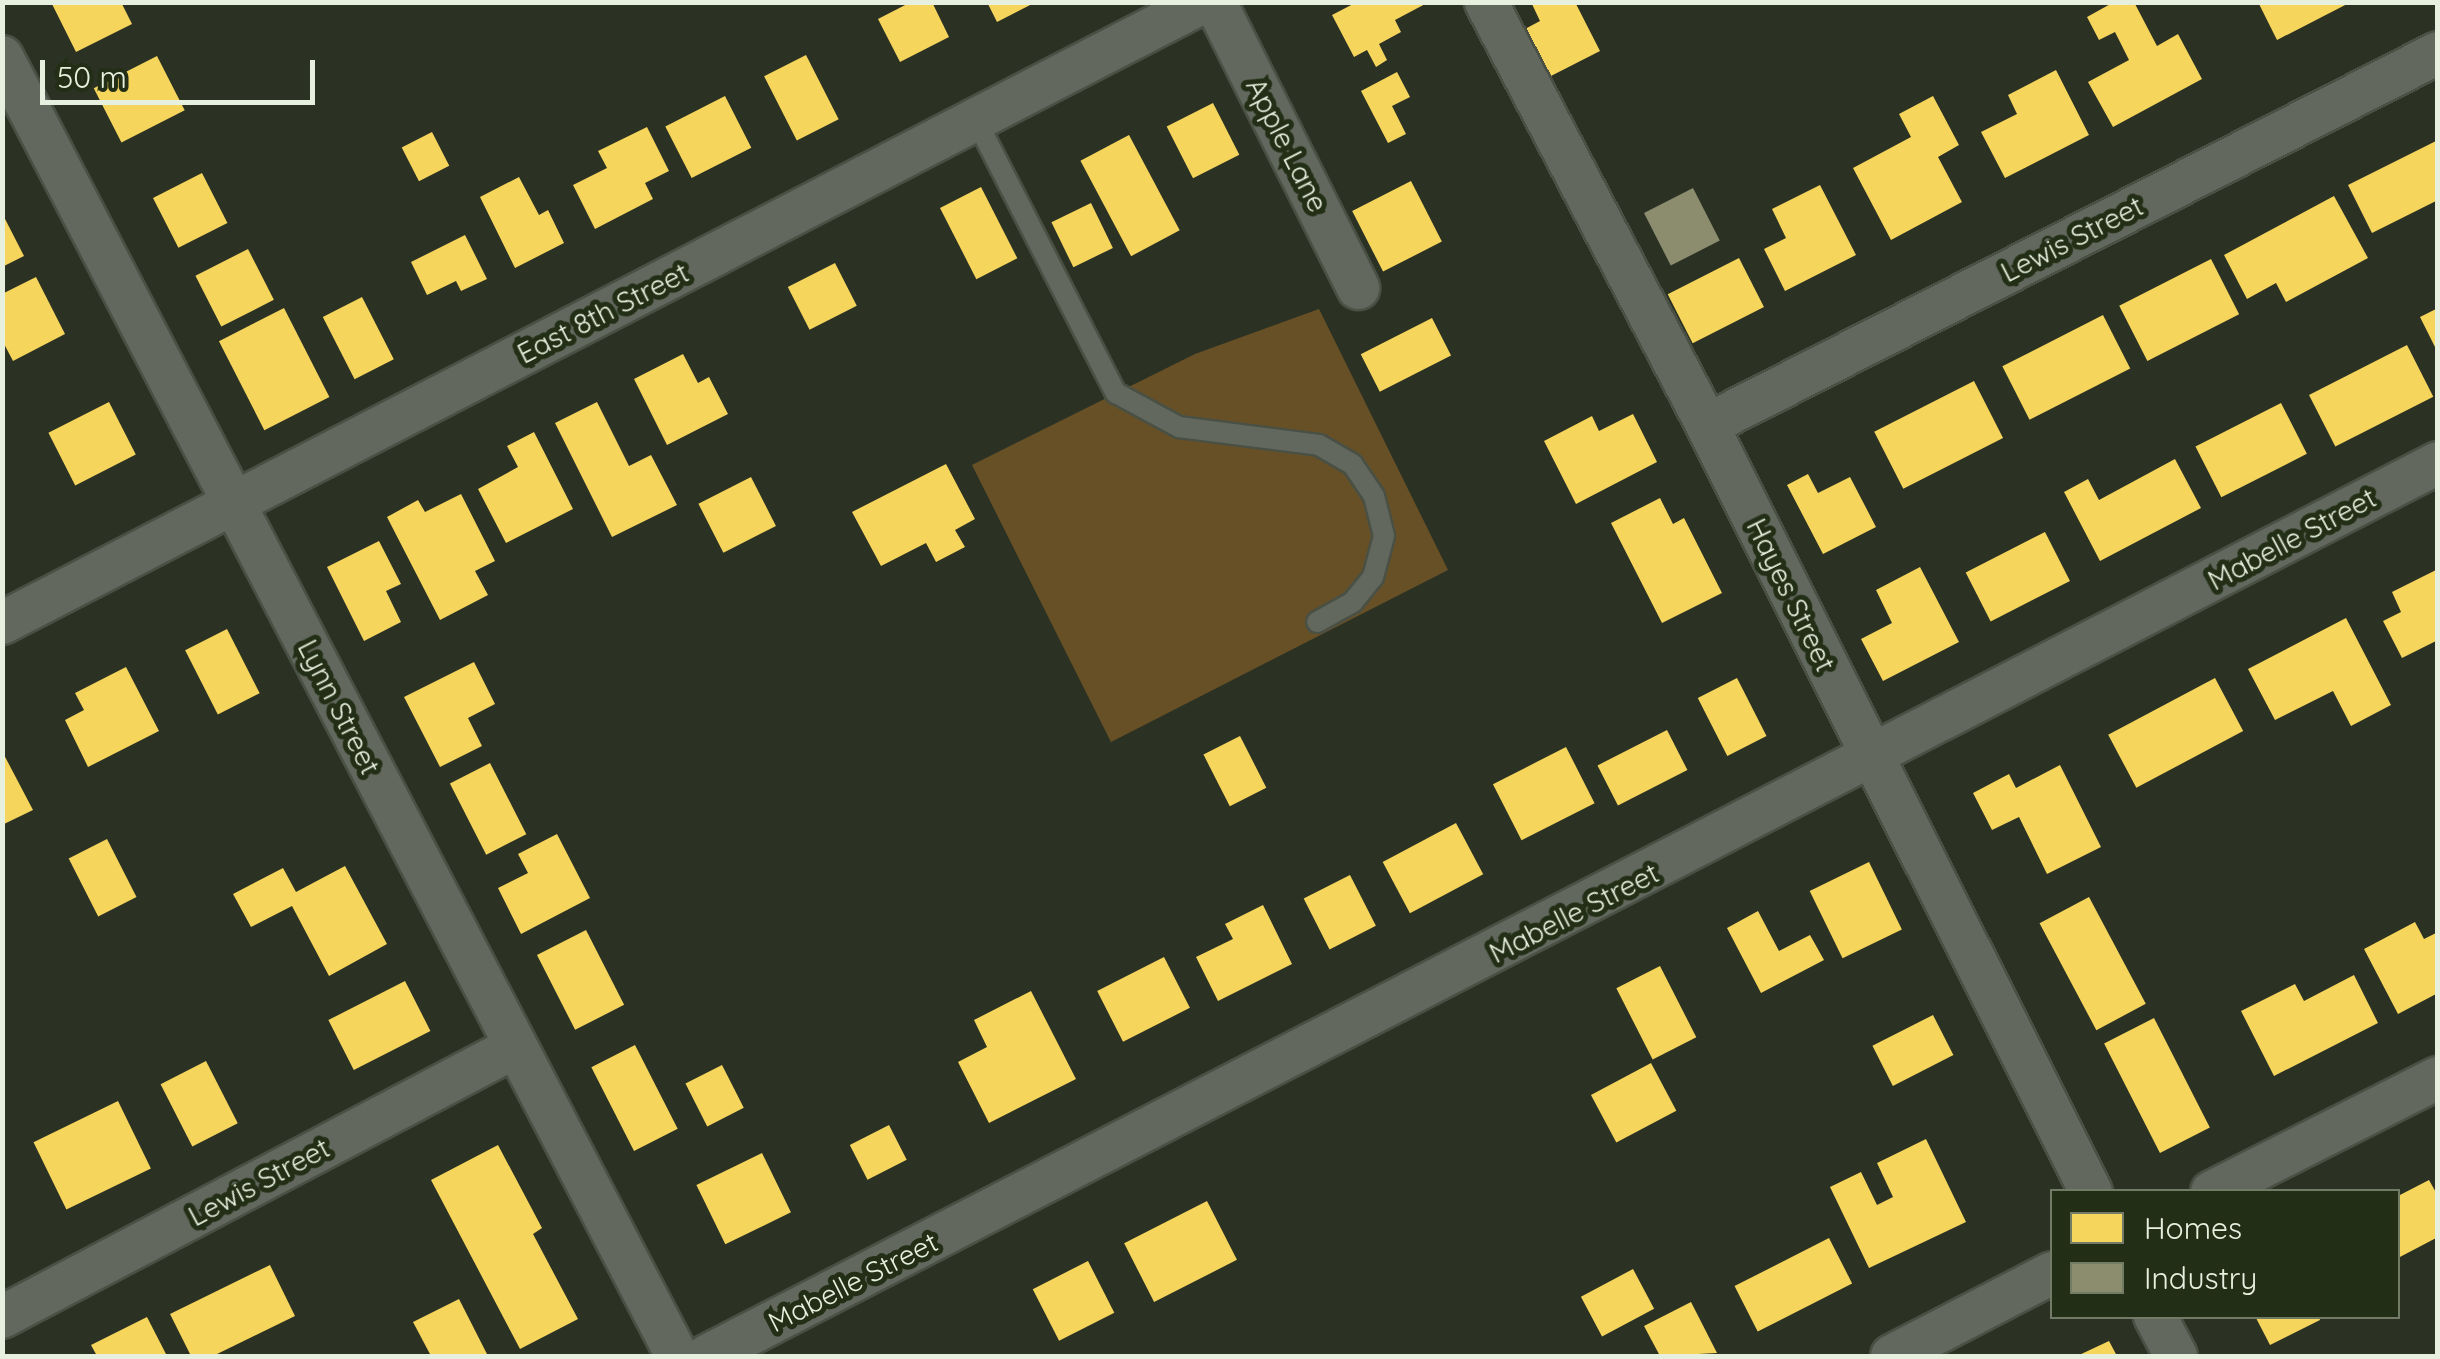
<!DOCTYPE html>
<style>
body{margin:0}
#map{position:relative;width:2440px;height:1359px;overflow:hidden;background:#2b3224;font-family:Quicksand,sans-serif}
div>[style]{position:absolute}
.green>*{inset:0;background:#685026}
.homes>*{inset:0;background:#f6d55c;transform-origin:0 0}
.industry>*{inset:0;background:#8c8c6e;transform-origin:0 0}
.roads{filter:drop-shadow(2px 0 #4a5044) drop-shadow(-2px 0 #4a5044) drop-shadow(0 2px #4a5044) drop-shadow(0 -2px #4a5044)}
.service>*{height:20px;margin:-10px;padding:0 10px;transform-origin:10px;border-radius:10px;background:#63685e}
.minor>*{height:42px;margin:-21px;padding:0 21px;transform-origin:21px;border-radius:21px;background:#63685e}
span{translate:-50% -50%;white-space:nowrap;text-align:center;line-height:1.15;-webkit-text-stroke:10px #222e15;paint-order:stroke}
.street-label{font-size:28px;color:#e7efdf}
.frame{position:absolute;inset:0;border:5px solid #e7efdf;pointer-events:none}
.legend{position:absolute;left:2050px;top:1189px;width:350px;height:130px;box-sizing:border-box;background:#222e15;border:2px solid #717b66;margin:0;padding:12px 18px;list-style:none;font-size:30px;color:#e7efdf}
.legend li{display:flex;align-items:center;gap:20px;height:50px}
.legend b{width:50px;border:2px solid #717b66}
.scale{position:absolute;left:40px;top:60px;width:275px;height:45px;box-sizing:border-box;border:5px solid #e7efdf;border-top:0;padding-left:12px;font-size:30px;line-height:35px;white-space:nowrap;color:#e7efdf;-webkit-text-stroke:8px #222e15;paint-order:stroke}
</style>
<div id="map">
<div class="green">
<i style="clip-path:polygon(1319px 309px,1448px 570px,1111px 742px,972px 465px,1195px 354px)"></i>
</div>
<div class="homes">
<i style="clip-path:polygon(51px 2px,121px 2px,132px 24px,76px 52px)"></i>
<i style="clip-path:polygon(911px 2px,932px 2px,949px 37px,900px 62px,878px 19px)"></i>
<i style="clip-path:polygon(987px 2px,1036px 2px,997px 22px)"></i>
<i style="clip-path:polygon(1357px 2px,1429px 2px,1395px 20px,1401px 32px,1379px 44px,1387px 60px,1376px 67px,1367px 50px,1354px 57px,1332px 15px)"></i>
<i style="clip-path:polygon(1531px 2px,1575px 2px,1600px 51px,1547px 78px,1523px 30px,1540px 21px)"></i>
<i style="clip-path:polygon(2114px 2px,2134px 2px,2157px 46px,2178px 34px,2202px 79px,2113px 127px,2088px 82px,2129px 60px,2115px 32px,2099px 40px,2087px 17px)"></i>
<i style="clip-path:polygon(2258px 2px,2351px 2px,2277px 40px)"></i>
<i style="left:806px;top:55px;width:72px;height:47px;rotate:63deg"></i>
<i style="left:157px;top:56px;width:61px;height:71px;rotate:63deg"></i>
<i style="clip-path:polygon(2056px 70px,2089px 135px,2005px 178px,1981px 132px,2017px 114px,2008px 95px)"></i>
<i style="clip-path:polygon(1397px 72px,1410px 97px,1392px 106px,1406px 134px,1388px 143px,1361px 91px)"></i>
<i style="left:725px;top:96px;width:58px;height:67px;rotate:63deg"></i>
<i style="clip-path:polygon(1933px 96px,1959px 145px,1938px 157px,1962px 202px,1891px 240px,1853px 168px,1911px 137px,1899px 114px)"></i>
<i style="left:1213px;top:103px;width:58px;height:52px;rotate:63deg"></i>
<i style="clip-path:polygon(647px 127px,669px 171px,645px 183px,653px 199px,595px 229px,573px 185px,607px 168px,598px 151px)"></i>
<i style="left:432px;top:132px;width:38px;height:34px;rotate:63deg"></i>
<i style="left:1129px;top:135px;width:108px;height:55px;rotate:62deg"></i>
<i style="clip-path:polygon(2438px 140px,2438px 200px,2372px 233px,2348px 185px)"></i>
<i style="left:202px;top:173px;width:56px;height:55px;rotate:63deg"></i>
<i style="clip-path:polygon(519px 177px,539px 215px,548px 210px,564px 243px,515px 268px,480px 197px)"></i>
<i style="left:1411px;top:181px;width:68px;height:66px;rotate:63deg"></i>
<i style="clip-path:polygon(1820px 185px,1856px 255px,1785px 291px,1764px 249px,1786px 238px,1772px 209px)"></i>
<i style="left:981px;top:187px;width:80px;height:46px;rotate:63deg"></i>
<i style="clip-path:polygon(2334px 196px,2368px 258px,2286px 302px,2276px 283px,2247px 299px,2224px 255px)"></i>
<i style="left:1091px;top:203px;width:50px;height:44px;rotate:64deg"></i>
<i style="clip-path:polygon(2px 213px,24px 256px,2px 267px)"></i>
<i style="clip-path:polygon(465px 235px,487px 279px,461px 291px,456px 281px,427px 295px,411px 262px)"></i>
<i style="left:248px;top:249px;width:57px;height:59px;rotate:63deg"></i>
<i style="left:1739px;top:258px;width:55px;height:80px;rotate:63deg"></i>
<i style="left:2211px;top:259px;width:62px;height:103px;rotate:63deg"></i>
<i style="left:835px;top:263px;width:48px;height:53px;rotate:63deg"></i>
<i style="clip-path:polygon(36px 277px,65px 334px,13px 361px,2px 340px,2px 294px)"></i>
<i style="left:362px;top:297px;width:70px;height:44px;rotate:63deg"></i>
<i style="left:284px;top:308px;width:100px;height:73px;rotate:63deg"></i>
<i style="clip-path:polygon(2438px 308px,2438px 353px,2420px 317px)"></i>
<i style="left:2103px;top:315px;width:60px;height:113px;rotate:63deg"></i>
<i style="left:1432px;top:318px;width:42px;height:80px;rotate:63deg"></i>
<i style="left:2407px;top:345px;width:58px;height:110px;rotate:63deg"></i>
<i style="clip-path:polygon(683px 354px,698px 383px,709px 377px,728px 414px,667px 445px,634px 379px)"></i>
<i style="left:1974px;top:381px;width:64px;height:112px;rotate:63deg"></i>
<i style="left:109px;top:402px;width:59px;height:68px;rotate:63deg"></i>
<i style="clip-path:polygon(597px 402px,629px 466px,651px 455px,677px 505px,612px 537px,555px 423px)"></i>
<i style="left:2281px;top:403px;width:57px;height:96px;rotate:63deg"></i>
<i style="clip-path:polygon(1633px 414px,1657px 462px,1576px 504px,1544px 441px,1592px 416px,1599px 431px)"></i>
<i style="clip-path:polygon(534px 432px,573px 509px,506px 543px,478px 489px,518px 467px,507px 446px)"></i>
<i style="clip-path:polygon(2175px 459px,2201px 508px,2100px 561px,2064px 492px,2088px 479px,2099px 500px)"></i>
<i style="clip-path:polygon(946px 464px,975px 519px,955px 530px,965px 547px,936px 562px,926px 543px,881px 566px,852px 512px)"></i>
<i style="clip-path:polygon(1808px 474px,1818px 493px,1850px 477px,1876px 527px,1823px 554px,1787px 485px)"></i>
<i style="left:751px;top:477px;width:55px;height:59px;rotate:63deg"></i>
<i style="clip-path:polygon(461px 494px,495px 561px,475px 571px,488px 595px,440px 620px,387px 517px,418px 500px,425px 512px)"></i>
<i style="clip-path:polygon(1660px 498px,1673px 524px,1684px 518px,1722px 593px,1662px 623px,1611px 523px)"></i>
<i style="left:2045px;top:532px;width:55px;height:89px;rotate:63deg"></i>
<i style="clip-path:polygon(379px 541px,401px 584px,386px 591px,401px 622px,364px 641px,327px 567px)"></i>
<i style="clip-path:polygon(1920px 567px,1959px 642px,1883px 681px,1861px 639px,1892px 623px,1876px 590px)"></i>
<i style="clip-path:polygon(2438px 569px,2438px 640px,2402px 658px,2383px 621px,2401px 612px,2392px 592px)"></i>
<i style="clip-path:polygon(2346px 618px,2391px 705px,2351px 726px,2333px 691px,2275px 720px,2248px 669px)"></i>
<i style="left:227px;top:629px;width:72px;height:47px;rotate:63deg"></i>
<i style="clip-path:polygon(474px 662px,495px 704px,468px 718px,482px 746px,440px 767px,404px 697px)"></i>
<i style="clip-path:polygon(126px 667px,159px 731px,88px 767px,65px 720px,84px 710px,75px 693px)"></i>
<i style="left:1737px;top:678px;width:65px;height:44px;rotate:63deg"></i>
<i style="left:2215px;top:678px;width:60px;height:121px;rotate:62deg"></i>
<i style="left:1667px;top:730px;width:45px;height:78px;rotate:63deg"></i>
<i style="left:1240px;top:736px;width:58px;height:41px;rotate:63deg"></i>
<i style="left:1566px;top:747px;width:63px;height:82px;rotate:63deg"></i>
<i style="clip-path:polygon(2px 751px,33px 810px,2px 825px)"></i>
<i style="left:490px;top:763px;width:80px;height:45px;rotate:63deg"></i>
<i style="clip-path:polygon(2060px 765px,2101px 847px,2047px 874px,2019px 817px,1992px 830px,1973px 793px,2009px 774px,2016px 788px)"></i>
<i style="left:1456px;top:823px;width:58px;height:83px;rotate:62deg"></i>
<i style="clip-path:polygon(557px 834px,590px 898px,521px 934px,498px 888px,528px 873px,518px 854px)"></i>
<i style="left:107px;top:839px;width:65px;height:43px;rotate:63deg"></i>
<i style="left:1869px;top:862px;width:75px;height:66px;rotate:64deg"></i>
<i style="clip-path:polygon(345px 866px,387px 944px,329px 976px,292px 906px,251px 927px,233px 894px,283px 868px,296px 892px)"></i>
<i style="left:1350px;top:875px;width:57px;height:52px;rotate:63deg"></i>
<i style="left:2089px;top:897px;width:121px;height:56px;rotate:62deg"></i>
<i style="clip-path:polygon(1263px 905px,1292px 964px,1218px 1001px,1196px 957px,1233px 939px,1225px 924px)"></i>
<i style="clip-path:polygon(1758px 911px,1779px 951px,1810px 935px,1824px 960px,1761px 993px,1727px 928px)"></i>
<i style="clip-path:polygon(2415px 922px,2424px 939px,2438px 932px,2438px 993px,2398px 1014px,2364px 949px)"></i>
<i style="left:586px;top:930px;width:84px;height:55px;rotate:63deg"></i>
<i style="left:1164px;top:957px;width:57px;height:75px;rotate:63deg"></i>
<i style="left:1660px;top:966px;width:80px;height:49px;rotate:63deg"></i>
<i style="clip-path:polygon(2354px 975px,2378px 1023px,2274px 1076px,2241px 1011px,2295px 984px,2304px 1001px)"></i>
<i style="left:405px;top:981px;width:56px;height:86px;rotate:63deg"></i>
<i style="clip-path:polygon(1031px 991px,1076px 1079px,989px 1123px,958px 1062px,987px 1047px,974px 1020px)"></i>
<i style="left:1933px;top:1015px;width:45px;height:68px;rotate:63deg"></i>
<i style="left:2154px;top:1018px;width:123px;height:56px;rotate:63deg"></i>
<i style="left:635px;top:1045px;width:94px;height:49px;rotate:63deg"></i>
<i style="left:206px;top:1061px;width:70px;height:51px;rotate:63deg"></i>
<i style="left:1651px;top:1063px;width:54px;height:68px;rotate:62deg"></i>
<i style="left:722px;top:1065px;width:48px;height:41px;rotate:63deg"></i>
<i style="left:118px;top:1101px;width:75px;height:94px;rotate:64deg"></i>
<i style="left:889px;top:1125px;width:39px;height:44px;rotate:63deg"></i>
<i style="clip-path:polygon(1926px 1139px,1966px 1222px,1869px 1268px,1830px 1187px,1861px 1172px,1877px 1205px,1893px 1197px,1877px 1163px)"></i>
<i style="clip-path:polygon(498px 1145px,542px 1228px,533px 1234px,578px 1319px,520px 1349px,431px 1180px)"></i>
<i style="left:762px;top:1153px;width:66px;height:73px;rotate:64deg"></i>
<i style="clip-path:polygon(2429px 1180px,2438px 1196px,2438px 1237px,2398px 1258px,2398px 1196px)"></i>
<i style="left:1207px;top:1201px;width:66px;height:93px;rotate:63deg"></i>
<i style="left:1829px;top:1238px;width:51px;height:106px;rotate:63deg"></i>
<i style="left:1088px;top:1261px;width:58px;height:62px;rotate:63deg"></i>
<i style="clip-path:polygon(270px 1265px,295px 1316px,213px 1356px,191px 1356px,170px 1314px)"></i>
<i style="left:1633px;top:1269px;width:45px;height:59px;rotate:62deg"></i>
<i style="clip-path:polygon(459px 1299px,488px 1356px,431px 1356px,413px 1322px)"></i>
<i style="clip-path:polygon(1691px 1302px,1717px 1353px,1660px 1356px,1644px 1326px)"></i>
<i style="clip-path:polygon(2255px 1316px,2319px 1316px,2320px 1320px,2270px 1345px)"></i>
<i style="clip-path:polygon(147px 1317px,167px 1356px,97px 1356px,91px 1345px)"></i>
<i style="clip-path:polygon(2109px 1341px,2117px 1356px,2077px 1356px)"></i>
</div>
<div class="industry">
<i style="left:1693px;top:188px;width:59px;height:55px;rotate:63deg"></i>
</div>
<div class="roads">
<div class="service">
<i style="left:976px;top:120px;width:307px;rotate:62.9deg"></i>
<i style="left:1116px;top:393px;width:72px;rotate:28.4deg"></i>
<i style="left:1179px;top:427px;width:141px;rotate:7.3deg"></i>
<i style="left:1319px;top:445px;width:39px;rotate:30deg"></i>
<i style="left:1353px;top:465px;width:37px;rotate:56deg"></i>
<i style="left:1374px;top:496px;width:41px;rotate:76deg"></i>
<i style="left:1384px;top:536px;width:42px;rotate:105deg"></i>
<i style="left:1373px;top:577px;width:32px;rotate:129deg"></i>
<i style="left:1353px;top:602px;width:41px;rotate:150.9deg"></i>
</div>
<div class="minor">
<i style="left:1215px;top:2px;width:320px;rotate:63.4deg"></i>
<i style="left:1486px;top:2px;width:477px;rotate:62.4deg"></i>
<i style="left:1707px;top:425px;width:858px;rotate:63.41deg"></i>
<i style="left:2px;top:57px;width:1464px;rotate:62.54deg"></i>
<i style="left:1707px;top:425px;width:820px;rotate:-26.97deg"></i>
<i style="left:2px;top:623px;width:1352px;rotate:-27.34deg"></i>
<i style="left:2212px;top:1192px;width:253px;rotate:-26.8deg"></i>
<i style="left:2155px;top:1316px;width:45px;rotate:62.3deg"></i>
<i style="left:2px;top:1317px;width:580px;rotate:-27.76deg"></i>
<i style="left:707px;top:1356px;width:1948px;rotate:-27.29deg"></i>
<i style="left:1892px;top:1356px;width:180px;rotate:-27.4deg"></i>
</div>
</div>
<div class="street-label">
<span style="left:1287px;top:145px;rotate:63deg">Apple Lane</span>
<span style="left:2072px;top:239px;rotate:-27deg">Lewis Street</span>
<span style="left:603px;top:313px;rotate:-27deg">East 8th Street</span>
<span style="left:2292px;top:539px;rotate:-28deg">Mabelle Street</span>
<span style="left:1791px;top:595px;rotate:64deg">Hayes Street</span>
<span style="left:339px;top:707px;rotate:63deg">Lynn Street</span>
<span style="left:1574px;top:913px;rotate:-27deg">Mabelle Street</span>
<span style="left:259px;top:1182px;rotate:-28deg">Lewis Street</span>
<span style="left:853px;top:1282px;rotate:-27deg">Mabelle Street</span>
</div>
<div class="frame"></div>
<ul class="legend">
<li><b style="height:28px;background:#f6d55c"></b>Homes</li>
<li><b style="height:28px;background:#8c8c6e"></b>Industry</li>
</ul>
<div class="scale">50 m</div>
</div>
